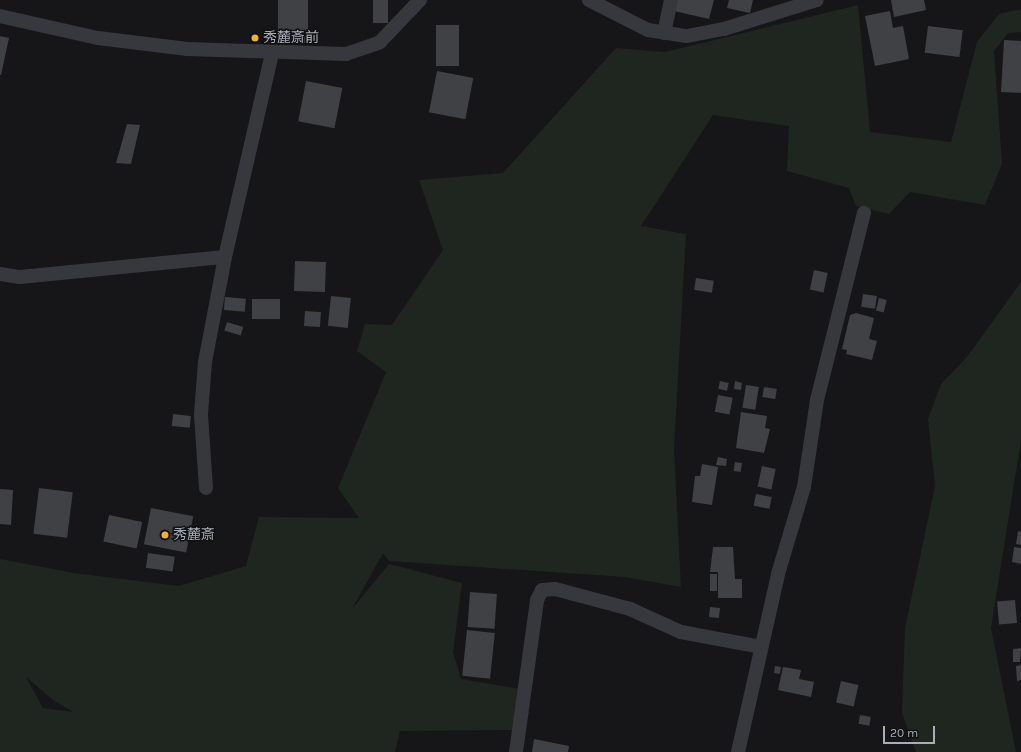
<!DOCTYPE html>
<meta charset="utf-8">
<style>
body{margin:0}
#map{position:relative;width:1021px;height:752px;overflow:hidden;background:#161618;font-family:Karla,"Noto Sans JP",sans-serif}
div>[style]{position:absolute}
.green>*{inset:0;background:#1e261f}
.building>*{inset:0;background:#404145;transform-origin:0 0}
.street>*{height:14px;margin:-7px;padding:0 7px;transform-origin:7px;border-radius:7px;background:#37383d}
.dots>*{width:11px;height:11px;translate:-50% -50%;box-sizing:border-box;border:2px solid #111113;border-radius:50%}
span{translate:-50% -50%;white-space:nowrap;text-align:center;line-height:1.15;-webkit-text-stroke:3px #111113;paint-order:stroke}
.poi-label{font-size:14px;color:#a8adb8}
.left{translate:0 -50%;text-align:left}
.scale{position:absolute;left:883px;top:726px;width:52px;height:18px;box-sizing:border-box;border:2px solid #a8adb8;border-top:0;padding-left:5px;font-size:12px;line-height:14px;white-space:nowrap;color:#a8adb8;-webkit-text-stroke:3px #111113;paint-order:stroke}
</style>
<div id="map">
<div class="green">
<i style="clip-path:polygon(evenodd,858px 5px,870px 132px,951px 142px,977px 42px,999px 14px,1021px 9px,1021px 32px,1008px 33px,994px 51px,1002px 164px,985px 205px,910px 192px,889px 214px,856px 206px,849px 188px,787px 171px,789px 126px,713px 115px,641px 226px,686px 234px,674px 449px,681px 587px,625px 577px,389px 561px,383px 553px,352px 609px,389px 564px,462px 583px,453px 652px,461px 679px,520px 689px,517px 730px,400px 731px,395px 752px,0 752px,0 559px,74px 573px,179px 586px,246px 566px,259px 517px,359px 518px,338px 488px,386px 372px,357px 351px,365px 324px,392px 325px,443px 250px,419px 180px,503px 173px,616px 48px,665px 52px,858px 5px,26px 677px,53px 700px,73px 712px,43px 708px,26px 677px)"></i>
<i style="clip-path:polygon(1021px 282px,1021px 440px,991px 628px,1016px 752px,916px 752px,902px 713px,905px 628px,935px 486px,928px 419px,941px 384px,967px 357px)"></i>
</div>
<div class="building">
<i style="left:278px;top:0;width:30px;height:43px"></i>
<i style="left:373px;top:0;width:15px;height:23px"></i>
<i style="clip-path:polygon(677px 0,714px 0,709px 19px,674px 11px)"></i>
<i style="clip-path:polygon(729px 0,753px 0,750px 13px,727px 8px)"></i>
<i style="clip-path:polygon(891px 0,924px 0,926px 10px,894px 17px)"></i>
<i style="clip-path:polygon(890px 11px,893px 28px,903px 26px,909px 59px,875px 66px,865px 16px)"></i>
<i style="left:436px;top:25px;width:23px;height:41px"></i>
<i style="left:928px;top:26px;width:35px;height:27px;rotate:7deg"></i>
<i style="clip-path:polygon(0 36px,9px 38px,1px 75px,0 75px)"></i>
<i style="clip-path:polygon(1004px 40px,1021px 41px,1021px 93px,1001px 92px)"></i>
<i style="left:437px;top:71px;width:37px;height:42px;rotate:11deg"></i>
<i style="left:306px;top:81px;width:37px;height:41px;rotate:11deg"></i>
<i style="clip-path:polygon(127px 124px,140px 125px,131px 164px,116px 163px)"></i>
<i style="left:295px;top:261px;width:31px;height:30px;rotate:2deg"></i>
<i style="left:814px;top:270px;width:14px;height:20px;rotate:12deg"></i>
<i style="left:696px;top:278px;width:18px;height:12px;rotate:9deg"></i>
<i style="left:863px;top:294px;width:14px;height:13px;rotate:8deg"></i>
<i style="left:331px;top:296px;width:20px;height:30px;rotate:6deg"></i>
<i style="left:225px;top:297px;width:21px;height:13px;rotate:5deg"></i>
<i style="left:879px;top:298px;width:8px;height:13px;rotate:14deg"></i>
<i style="left:252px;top:299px;width:28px;height:20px"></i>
<i style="left:305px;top:311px;width:16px;height:15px;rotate:4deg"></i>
<i style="clip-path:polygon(856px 313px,874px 318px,869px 339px,877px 341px,872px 360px,846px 354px,847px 350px,842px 349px,850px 315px)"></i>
<i style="left:227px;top:322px;width:17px;height:9px;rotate:17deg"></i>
<i style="left:720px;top:381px;width:9px;height:8px;rotate:13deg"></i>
<i style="clip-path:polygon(735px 381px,742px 383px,741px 390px,734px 389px)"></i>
<i style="left:746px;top:385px;width:13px;height:23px;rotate:9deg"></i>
<i style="left:764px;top:387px;width:13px;height:10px;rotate:9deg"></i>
<i style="left:718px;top:395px;width:15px;height:17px;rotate:11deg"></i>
<i style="clip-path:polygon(741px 412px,767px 416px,765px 428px,770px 429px,764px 453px,736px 448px)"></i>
<i style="left:173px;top:414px;width:18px;height:12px;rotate:6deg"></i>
<i style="clip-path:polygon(718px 457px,727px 459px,726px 466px,716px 465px)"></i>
<i style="left:735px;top:462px;width:7px;height:9px;rotate:8deg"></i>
<i style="clip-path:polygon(702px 464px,718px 467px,712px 505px,692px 502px,695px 476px,700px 476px)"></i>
<i style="left:762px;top:466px;width:14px;height:21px;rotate:12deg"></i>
<i style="left:39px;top:488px;width:34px;height:46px;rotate:7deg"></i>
<i style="clip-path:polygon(0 489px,13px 490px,11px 525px,0 524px)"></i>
<i style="left:756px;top:494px;width:16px;height:12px;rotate:11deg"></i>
<i style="left:151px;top:508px;width:43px;height:37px;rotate:11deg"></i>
<i style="left:109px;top:515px;width:34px;height:27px;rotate:12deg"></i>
<i style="clip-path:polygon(1018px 531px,1021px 532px,1021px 545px,1016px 544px)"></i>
<i style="clip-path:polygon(713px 547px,733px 547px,735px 579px,742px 579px,742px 598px,718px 598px,718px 572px,710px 572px)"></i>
<i style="clip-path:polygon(1014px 547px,1021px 548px,1021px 564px,1012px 562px)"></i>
<i style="left:148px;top:553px;width:27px;height:15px;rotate:8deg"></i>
<i style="left:710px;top:574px;width:7px;height:17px"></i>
<i style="left:470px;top:592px;width:27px;height:35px;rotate:4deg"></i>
<i style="left:1015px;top:600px;width:23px;height:18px;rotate:85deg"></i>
<i style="left:710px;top:607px;width:10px;height:10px;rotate:6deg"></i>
<i style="left:467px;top:630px;width:28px;height:46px;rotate:6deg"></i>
<i style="clip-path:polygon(1021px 648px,1020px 662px,1013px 662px,1013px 649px)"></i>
<i style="clip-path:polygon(1021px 665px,1021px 680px,1017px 681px,1016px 666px)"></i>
<i style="left:775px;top:666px;width:6px;height:7px;rotate:9deg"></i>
<i style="clip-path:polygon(783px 667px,801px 670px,799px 679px,814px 682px,811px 697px,778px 690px)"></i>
<i style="left:841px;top:681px;width:18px;height:22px;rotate:13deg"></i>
<i style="left:860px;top:715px;width:11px;height:9px;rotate:10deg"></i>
<i style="clip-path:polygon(534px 739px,569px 746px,568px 752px,532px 752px)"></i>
</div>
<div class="street">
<i style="left:589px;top:0;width:66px;rotate:27deg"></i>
<i style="left:648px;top:30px;width:39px;rotate:9deg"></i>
<i style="left:687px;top:36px;width:38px;rotate:-11deg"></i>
<i style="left:724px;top:29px;width:97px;rotate:-17.3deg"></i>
<i style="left:0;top:16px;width:100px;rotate:12.7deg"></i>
<i style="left:98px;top:38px;width:90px;rotate:7deg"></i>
<i style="left:187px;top:49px;width:159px;rotate:1.8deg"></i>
<i style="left:346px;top:54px;width:36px;rotate:-19deg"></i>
<i style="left:380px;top:42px;width:58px;rotate:-46.4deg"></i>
<i style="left:664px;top:33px;width:34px;rotate:-78deg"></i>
<i style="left:0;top:274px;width:20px;rotate:9deg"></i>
<i style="left:20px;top:277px;width:206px;rotate:-5.6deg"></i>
<i style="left:206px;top:488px;width:74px;rotate:-93.9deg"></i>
<i style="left:201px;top:414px;width:52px;rotate:-85.6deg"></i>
<i style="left:205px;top:362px;width:107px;rotate:-79.2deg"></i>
<i style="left:225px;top:257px;width:209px;rotate:-77deg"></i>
<i style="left:516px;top:752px;width:153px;rotate:-82.1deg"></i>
<i style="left:537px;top:600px;width:11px;rotate:-63deg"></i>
<i style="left:542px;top:590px;width:13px;rotate:-4deg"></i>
<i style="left:555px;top:589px;width:78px;rotate:14.9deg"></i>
<i style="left:630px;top:609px;width:56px;rotate:24.3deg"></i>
<i style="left:681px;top:632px;width:81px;rotate:10.6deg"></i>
<i style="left:738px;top:752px;width:182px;rotate:-77.3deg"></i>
<i style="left:778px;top:574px;width:91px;rotate:-73.4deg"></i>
<i style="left:804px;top:487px;width:88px;rotate:-81.5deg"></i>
<i style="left:817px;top:400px;width:193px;rotate:-75.9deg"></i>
</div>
<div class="dots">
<i style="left:255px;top:38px;background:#f2b134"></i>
<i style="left:165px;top:535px;background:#f2b134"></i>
</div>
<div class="poi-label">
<span class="left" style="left:263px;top:38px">秀麓斎前</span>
<span class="left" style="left:173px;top:535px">秀麓斎</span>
</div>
<div class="scale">20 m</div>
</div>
